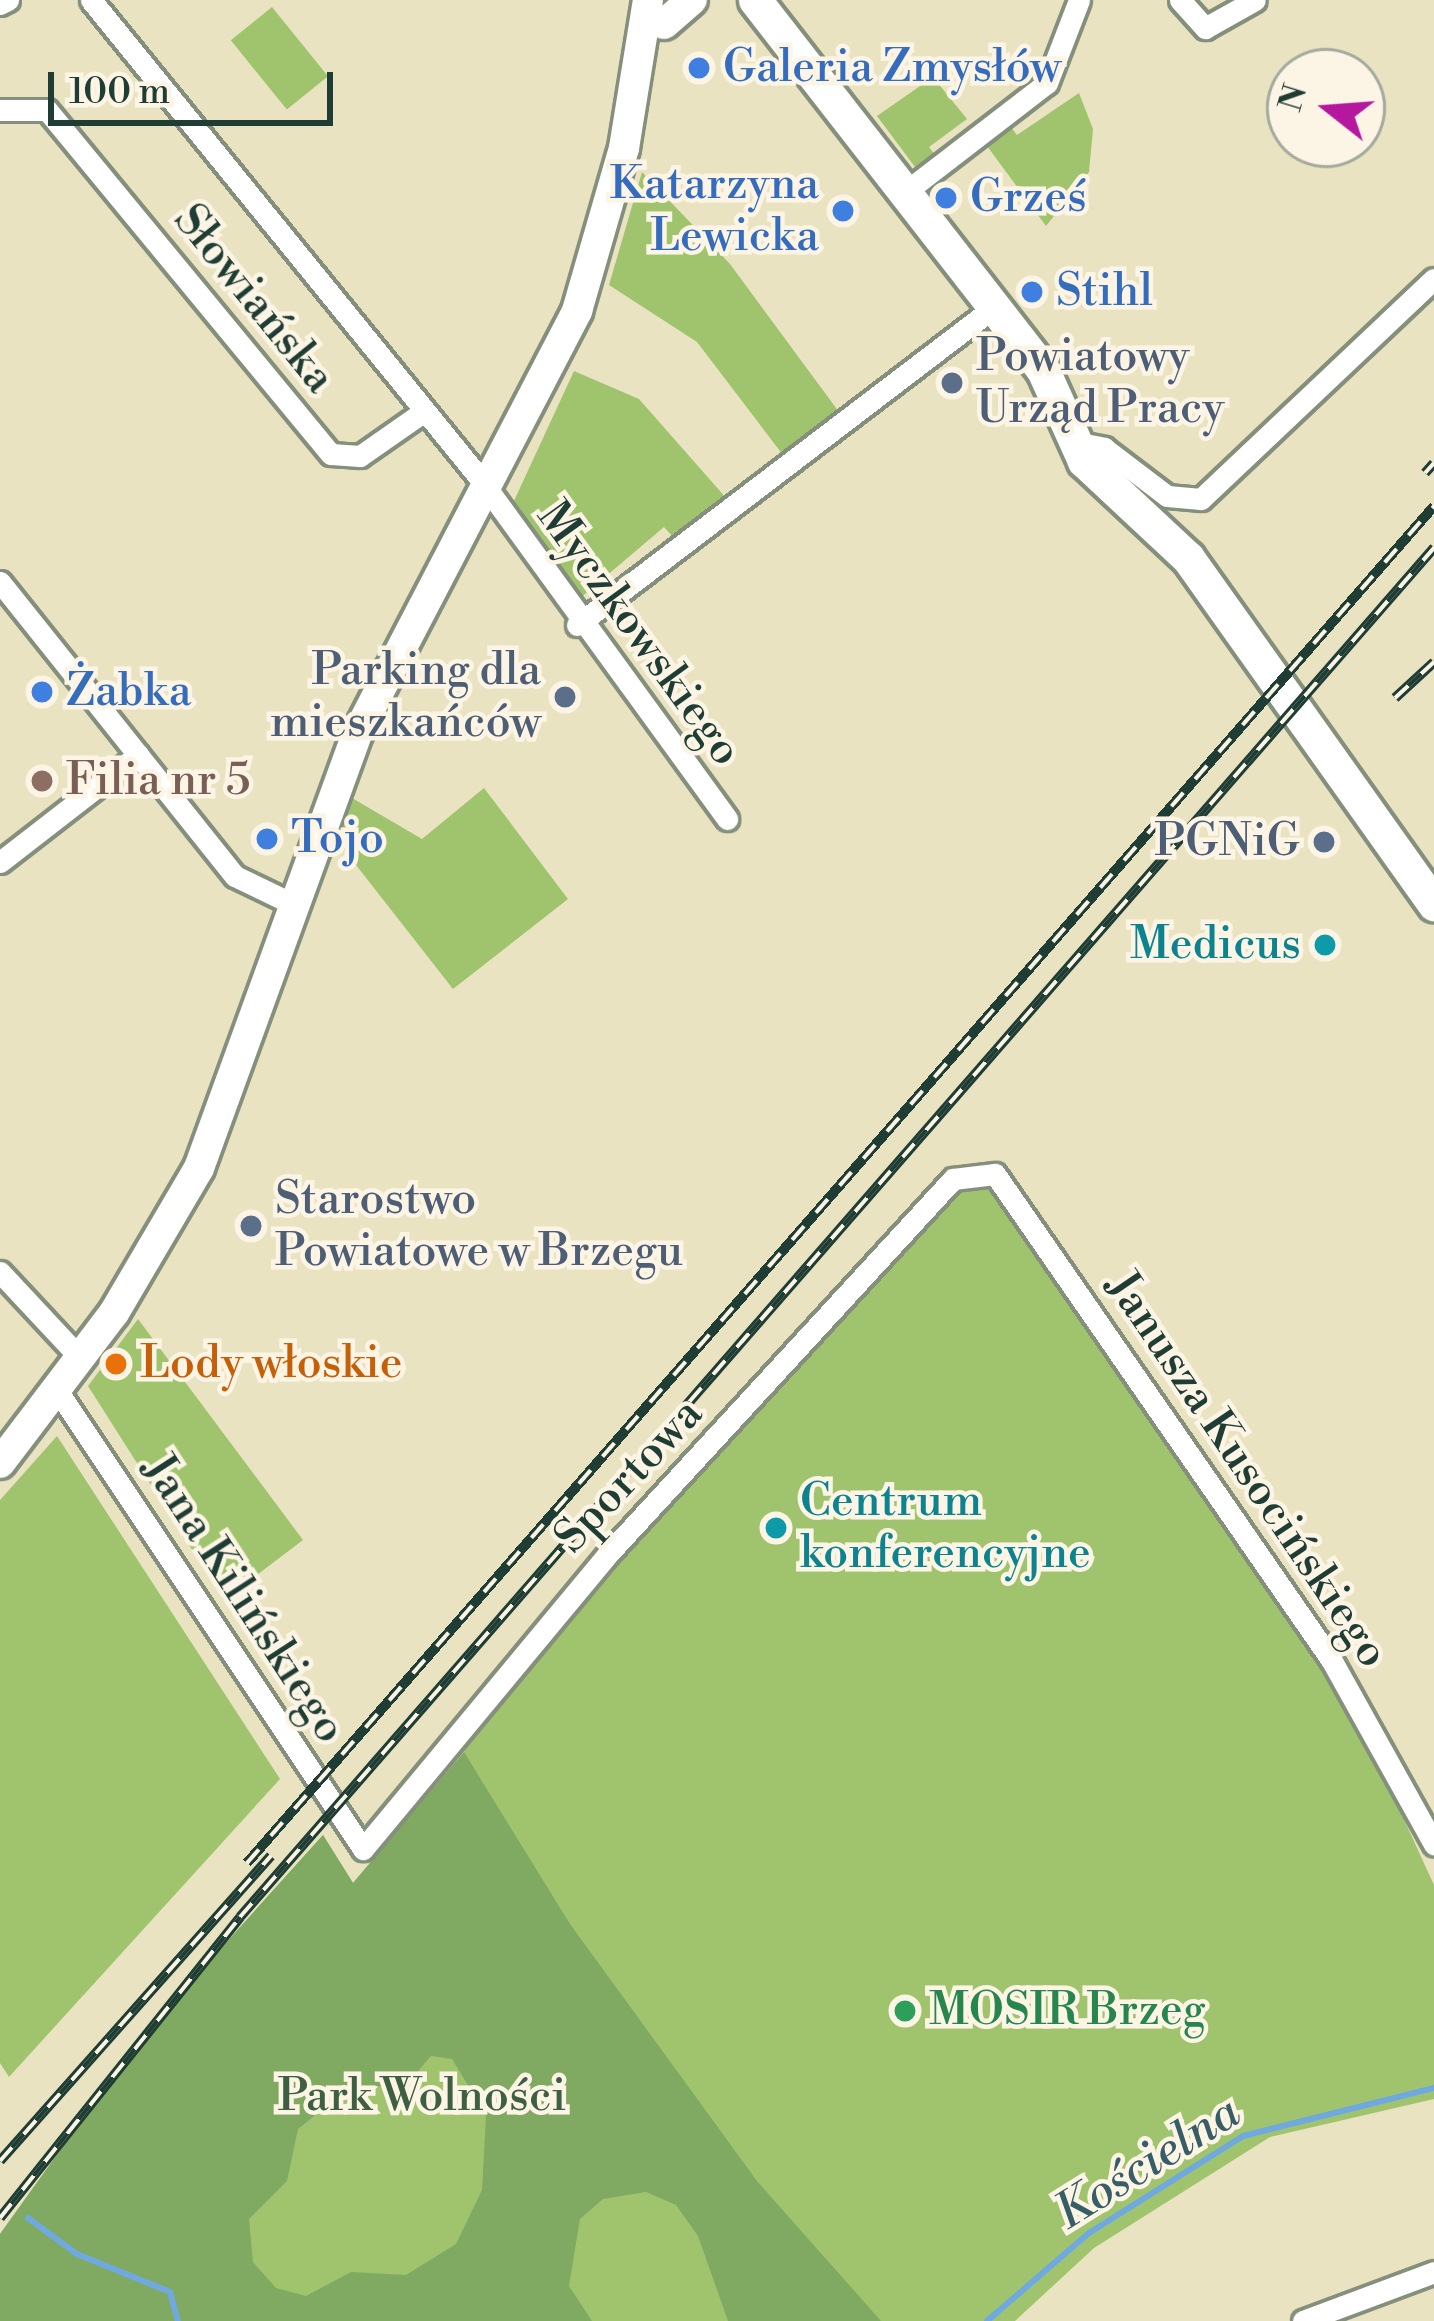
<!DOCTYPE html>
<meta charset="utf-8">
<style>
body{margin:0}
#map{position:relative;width:1434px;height:2321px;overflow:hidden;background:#e9e3c2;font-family:"Libre Bodoni",serif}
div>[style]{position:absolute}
.green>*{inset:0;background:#a0c46e;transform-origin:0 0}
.forest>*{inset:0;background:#80aa61}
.stream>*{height:6px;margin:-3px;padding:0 3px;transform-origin:3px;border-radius:3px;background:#6fa9df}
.roads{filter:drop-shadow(3px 0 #84907b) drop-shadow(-3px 0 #84907b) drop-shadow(0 3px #84907b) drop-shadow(0 -3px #84907b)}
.street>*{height:21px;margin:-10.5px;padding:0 10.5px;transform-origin:10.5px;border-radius:10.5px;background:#fff}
.secondary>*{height:30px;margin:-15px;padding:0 15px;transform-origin:15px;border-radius:15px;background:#fff}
.primary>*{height:33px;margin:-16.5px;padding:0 16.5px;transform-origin:16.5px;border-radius:16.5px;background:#fff}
.rail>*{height:10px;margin-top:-5px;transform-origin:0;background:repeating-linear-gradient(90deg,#fcf5e5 0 18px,#1f3d34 0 36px);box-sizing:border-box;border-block:3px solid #1f3d34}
.dots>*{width:33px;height:33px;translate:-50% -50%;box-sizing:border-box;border:6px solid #fcf5e5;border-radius:50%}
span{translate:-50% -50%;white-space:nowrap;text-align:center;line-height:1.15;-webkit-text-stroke:9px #fcf5e5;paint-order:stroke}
.shop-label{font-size:45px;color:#366cbe}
.left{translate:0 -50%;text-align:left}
.right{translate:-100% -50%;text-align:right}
.street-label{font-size:45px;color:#1f3d34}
.service-label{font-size:45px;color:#4e5e75}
.education-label{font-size:45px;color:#785e54}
.culture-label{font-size:45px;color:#0d838f}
.food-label{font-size:45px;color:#c56008}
.leisure-label{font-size:45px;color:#27864d}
.park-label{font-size:45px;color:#3f5f42}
.water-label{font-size:48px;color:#375d67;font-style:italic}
.north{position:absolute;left:1266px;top:48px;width:120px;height:120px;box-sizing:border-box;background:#fcf5e5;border:3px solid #a4ab9e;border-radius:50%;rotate:287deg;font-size:33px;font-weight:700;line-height:48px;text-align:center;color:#1f3d34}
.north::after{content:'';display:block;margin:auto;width:42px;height:54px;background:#b5179e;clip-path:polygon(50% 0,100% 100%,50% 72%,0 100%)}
.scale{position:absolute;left:48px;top:72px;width:285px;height:54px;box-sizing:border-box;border:6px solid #1f3d34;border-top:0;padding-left:15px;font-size:36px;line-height:42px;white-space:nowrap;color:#1f3d34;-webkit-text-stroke:9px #fcf5e5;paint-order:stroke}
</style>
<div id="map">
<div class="green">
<i style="left:272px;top:7px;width:89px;height:53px;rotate:51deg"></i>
<i style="clip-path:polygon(933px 77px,967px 119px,929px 147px,938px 159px,921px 175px,877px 116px)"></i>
<i style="clip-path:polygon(1079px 93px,1093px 129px,1089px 172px,1046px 226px,984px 142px,1007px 122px,1017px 135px)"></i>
<i style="clip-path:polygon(642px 172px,730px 264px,839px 412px,783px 455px,697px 342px,609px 285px)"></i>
<i style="clip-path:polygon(574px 371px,639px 399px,727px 499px,674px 538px,664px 527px,578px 600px,513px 503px)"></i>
<i style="clip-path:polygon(484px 788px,568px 899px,453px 989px,338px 842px,352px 798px,422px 839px)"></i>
<i style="clip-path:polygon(967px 1169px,995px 1174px,1332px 1662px,1434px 1885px,1434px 2099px,1270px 2137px,1094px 2248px,1015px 2321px,0 2321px,0 2234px,142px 2036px,323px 1835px,353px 1883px,464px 1752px,486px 1695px)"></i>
<i style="clip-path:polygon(138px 1319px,303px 1540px,224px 1600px,88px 1386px)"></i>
<i style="clip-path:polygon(57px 1436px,280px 1779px,9px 2077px,0 2063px,0 1500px)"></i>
</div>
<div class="forest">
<i style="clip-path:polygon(evenodd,464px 1752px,570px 1924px,757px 2181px,881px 2321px,728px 2321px,698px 2236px,676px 2205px,646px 2192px,603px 2199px,580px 2219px,569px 2286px,592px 2321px,0 2321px,0 2234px,142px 2036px,323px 1835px,353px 1883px,464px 1752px,431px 2056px,452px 2059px,486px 2115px,482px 2190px,456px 2244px,406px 2275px,351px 2272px,306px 2296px,276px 2288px,253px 2262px,249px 2219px,287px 2181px,298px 2129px,350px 2088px,406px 2085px,431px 2056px)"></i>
</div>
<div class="stream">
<i style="left:28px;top:2218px;width:61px;rotate:36.3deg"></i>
<i style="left:77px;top:2254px;width:100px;rotate:22.2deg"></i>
<i style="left:170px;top:2292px;width:30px;rotate:75deg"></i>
<i style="left:987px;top:2321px;width:135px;rotate:-40.8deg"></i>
<i style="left:1089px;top:2233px;width:182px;rotate:-32.2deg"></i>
<i style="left:1243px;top:2136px;width:197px;rotate:-14.1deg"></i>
</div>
<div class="roads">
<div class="street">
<i style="left:91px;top:0;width:613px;rotate:50.89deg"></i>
<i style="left:478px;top:476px;width:424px;rotate:54deg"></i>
<i style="left:1180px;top:0;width:38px;rotate:48deg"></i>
<i style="left:1205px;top:28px;width:57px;rotate:-29.2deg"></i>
<i style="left:0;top:4px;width:9px;rotate:-27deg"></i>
<i style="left:0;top:110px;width:47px"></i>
<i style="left:47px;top:110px;width:446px;rotate:50.5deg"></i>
<i style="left:331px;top:454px;width:29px;rotate:4deg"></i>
<i style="left:360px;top:456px;width:77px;rotate:-34.9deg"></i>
<i style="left:904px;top:193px;width:180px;rotate:-37.6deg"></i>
<i style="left:1047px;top:83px;width:89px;rotate:-68.9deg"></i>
<i style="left:1074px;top:442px;width:31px;rotate:11deg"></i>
<i style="left:1104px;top:448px;width:79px;rotate:37.3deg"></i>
<i style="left:1167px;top:496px;width:34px;rotate:5deg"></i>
<i style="left:1201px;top:499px;width:320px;rotate:-43.4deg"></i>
<i style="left:0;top:582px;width:376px;rotate:51.4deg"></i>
<i style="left:235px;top:876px;width:67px;rotate:25.8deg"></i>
<i style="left:577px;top:625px;width:518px;rotate:-37.31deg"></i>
<i style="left:0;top:862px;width:175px;rotate:-37.8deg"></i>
<i style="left:0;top:1272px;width:120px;rotate:47deg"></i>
<i style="left:59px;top:1393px;width:548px;rotate:56.31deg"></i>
<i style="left:363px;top:1849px;width:382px;rotate:-50.3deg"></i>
<i style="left:607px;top:1555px;width:511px;rotate:-47.38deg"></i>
<i style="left:953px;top:1179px;width:42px;rotate:-6.8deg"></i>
<i style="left:995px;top:1174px;width:592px;rotate:55.32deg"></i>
<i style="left:1332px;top:1661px;width:210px;rotate:60.9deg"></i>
<i style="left:1303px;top:2321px;width:140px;rotate:-20.5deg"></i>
</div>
<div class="secondary">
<i style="left:664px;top:24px;width:37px;rotate:-41deg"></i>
<i style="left:0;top:1463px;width:188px;rotate:-52.8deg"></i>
<i style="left:114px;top:1313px;width:168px;rotate:-59.6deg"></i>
<i style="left:199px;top:1168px;width:464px;rotate:-70deg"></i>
<i style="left:358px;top:732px;width:475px;rotate:-62.5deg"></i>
<i style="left:577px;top:311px;width:170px;rotate:-73.9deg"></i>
<i style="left:624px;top:148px;width:150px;rotate:-80.8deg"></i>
</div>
<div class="primary">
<i style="left:755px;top:0;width:469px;rotate:52.1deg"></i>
<i style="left:1043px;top:370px;width:100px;rotate:65.7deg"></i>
<i style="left:1084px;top:461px;width:142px;rotate:43deg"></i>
<i style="left:1188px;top:558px;width:425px;rotate:54.6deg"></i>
</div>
</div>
<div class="rail">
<i style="left:1425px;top:473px;width:13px;rotate:-48deg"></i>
<i style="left:1395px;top:698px;width:53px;rotate:-42.7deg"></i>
<i style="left:247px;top:1863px;width:1803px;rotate:-48.82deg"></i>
<i style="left:0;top:2161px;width:408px;rotate:-48.4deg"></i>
<i style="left:0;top:2218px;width:385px;rotate:-51.4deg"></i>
<i style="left:240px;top:1917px;width:1817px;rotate:-48.91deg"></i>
</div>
<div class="dots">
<i style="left:699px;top:68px;background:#3f7fe0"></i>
<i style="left:946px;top:198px;background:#3f7fe0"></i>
<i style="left:843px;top:211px;background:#3f7fe0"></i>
<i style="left:1032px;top:292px;background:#3f7fe0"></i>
<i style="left:952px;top:383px;background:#5c6f8a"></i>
<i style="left:42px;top:692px;background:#3f7fe0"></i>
<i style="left:565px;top:697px;background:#5c6f8a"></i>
<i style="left:42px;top:781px;background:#8d6e63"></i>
<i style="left:267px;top:839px;background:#3f7fe0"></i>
<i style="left:1324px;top:842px;background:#5c6f8a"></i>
<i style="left:1325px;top:945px;background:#0f9aa8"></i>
<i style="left:251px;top:1226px;background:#5c6f8a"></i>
<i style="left:116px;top:1364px;background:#e8710a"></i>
<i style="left:776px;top:1528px;background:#0f9aa8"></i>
<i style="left:905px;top:2011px;background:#2e9e5b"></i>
</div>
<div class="shop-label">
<span class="left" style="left:723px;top:68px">Galeria Zmysłów</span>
<span class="right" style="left:819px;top:211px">Katarzyna<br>Lewicka</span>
<span class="left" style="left:970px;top:198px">Grześ</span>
<span class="left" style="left:1056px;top:292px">Stihl</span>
<span class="left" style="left:66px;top:692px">Żabka</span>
<span class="left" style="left:291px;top:839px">Tojo</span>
</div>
<div class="street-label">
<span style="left:254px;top:299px;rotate:51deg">Słowiańska</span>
<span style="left:639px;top:634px;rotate:54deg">Myczkowskiego</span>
<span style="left:1247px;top:1470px;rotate:56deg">Janusza Kusocińskiego</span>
<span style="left:629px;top:1476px;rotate:-47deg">Sportowa</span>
<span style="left:244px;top:1599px;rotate:57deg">Jana Kilińskiego</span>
</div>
<div class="service-label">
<span class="left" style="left:976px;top:383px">Powiatowy<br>Urząd Pracy</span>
<span class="right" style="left:541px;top:697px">Parking dla<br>mieszkańców</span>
<span class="right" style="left:1300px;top:842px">PGNiG</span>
<span class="left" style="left:275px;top:1226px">Starostwo<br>Powiatowe w Brzegu</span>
</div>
<div class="education-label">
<span class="left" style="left:66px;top:781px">Filia nr 5</span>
</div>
<div class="culture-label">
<span class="right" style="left:1301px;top:945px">Medicus</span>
<span class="left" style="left:800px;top:1528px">Centrum<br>konferencyjne</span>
</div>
<div class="food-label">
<span class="left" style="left:140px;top:1364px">Lody włoskie</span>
</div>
<div class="leisure-label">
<span class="left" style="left:929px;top:2011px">MOSIR Brzeg</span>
</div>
<div class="park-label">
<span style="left:422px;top:2097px">Park Wolności</span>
</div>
<div class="water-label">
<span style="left:1148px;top:2164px;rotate:-32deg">Kościelna</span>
</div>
<div class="north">N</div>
<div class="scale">100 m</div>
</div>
